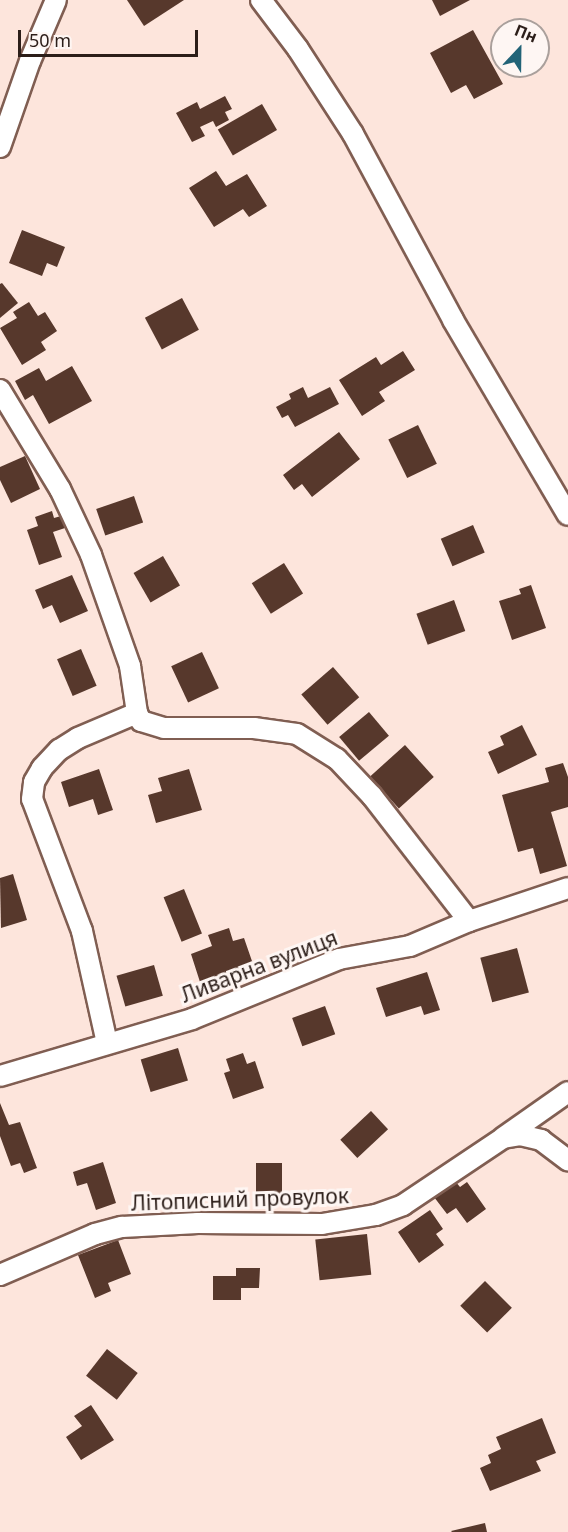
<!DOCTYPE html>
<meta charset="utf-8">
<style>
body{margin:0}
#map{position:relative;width:568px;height:1532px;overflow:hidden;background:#fde5dc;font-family:"Noto Sans",sans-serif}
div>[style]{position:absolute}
.building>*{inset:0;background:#57382c;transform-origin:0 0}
.roads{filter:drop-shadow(2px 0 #805e52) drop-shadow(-2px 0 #805e52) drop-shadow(0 2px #805e52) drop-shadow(0 -2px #805e52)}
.street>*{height:20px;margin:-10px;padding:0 10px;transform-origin:10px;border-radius:10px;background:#fff}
span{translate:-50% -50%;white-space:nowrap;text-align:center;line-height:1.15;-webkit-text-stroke:6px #fef6f3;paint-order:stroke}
.street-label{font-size:21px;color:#2c1e19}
.north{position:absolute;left:490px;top:18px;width:60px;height:60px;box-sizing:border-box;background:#fef6f3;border:2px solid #aaa09c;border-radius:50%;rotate:22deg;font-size:16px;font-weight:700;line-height:24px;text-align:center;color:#2c1e19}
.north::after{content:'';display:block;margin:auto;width:21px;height:27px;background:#226377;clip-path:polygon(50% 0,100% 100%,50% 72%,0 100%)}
.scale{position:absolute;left:18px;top:30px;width:180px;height:27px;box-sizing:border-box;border:3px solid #2c1e19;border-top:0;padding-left:8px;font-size:18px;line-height:21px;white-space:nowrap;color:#2c1e19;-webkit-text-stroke:4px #fef6f3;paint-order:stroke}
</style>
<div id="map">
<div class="building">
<i style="clip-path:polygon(127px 0,184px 0,144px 26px)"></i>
<i style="clip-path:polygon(432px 0,470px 0,440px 16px)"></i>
<i style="clip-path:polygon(473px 30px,503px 84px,474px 99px,466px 85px,451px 93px,430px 53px)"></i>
<i style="clip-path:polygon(225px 96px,232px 109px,225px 112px,229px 120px,216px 127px,213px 121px,200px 127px,205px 136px,192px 142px,176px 113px,197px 102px,200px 109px)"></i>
<i style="left:262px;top:104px;width:30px;height:51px;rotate:60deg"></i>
<i style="clip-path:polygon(216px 171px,226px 186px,247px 174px,267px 206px,249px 217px,243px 209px,214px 227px,189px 188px)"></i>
<i style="clip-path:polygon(22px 230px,65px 247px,57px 267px,47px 263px,42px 276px,9px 263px)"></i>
<i style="clip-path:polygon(2px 283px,18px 303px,0 318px,0 284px)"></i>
<i style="left:182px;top:298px;width:36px;height:42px;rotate:62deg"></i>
<i style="clip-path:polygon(29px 302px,38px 316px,45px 312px,57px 331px,41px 342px,46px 350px,22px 365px,0 328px,17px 318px,13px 312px)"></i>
<i style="clip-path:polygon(403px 351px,415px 370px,379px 392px,385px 401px,362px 416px,339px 380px,376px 357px,381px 365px)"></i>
<i style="clip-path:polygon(72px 366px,92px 401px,49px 424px,33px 395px,25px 400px,15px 381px,39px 368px,46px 381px)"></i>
<i style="clip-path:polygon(303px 387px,308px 398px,330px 387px,339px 404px,295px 427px,288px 415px,282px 418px,276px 407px,291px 399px,289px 394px)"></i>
<i style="left:418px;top:425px;width:43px;height:33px;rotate:64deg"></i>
<i style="clip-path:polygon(339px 432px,360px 459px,312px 497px,302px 484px,294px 490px,283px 475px)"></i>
<i style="clip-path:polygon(25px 456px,40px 489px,11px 503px,0 480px,0 467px)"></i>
<i style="left:134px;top:496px;width:28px;height:40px;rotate:71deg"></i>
<i style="clip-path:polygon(52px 511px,54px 518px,61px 516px,65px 528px,53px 532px,62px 557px,39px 565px,27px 530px,38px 526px,35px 517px)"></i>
<i style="left:473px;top:525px;width:30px;height:35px;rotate:67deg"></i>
<i style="left:163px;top:556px;width:34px;height:34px;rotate:60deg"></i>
<i style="left:284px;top:563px;width:36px;height:38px;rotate:58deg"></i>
<i style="clip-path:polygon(72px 575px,88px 611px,60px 623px,52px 605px,43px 609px,35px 590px)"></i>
<i style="clip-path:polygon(531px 585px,546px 628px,512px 640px,499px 601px,521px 594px,519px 589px)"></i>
<i style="left:454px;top:600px;width:33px;height:40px;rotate:70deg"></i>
<i style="left:81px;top:649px;width:40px;height:26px;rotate:67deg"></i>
<i style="left:202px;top:652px;width:40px;height:34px;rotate:65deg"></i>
<i style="left:333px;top:667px;width:40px;height:42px;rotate:49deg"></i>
<i style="left:369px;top:712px;width:31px;height:39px;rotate:50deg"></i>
<i style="clip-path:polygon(522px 725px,537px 755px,498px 774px,488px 752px,504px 745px,500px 736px)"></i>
<i style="left:405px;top:745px;width:43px;height:47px;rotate:48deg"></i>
<i style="clip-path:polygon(563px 763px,568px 777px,568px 807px,551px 812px,567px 866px,540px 874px,533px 848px,518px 852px,502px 795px,549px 782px,545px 768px)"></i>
<i style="clip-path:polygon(99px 769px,113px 810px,98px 815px,93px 799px,69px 807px,61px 782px)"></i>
<i style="clip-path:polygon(189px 769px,202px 810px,156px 823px,148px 795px,162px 791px,158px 778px)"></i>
<i style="clip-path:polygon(13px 874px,27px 920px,1px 928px,0 878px)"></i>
<i style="left:184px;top:889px;width:48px;height:22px;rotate:68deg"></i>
<i style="clip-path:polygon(229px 928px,233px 941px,244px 938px,253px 964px,200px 982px,191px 954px,212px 946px,208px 935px)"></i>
<i style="left:517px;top:948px;width:46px;height:38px;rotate:75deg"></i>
<i style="left:154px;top:965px;width:32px;height:39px;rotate:74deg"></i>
<i style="clip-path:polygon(427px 972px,440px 1010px,424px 1015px,421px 1006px,386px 1017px,376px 988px)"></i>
<i style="left:325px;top:1006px;width:30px;height:35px;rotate:70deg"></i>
<i style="left:178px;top:1048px;width:34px;height:39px;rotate:73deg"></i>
<i style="clip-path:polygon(243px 1053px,247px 1064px,255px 1061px,264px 1088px,233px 1099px,224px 1073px,230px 1071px,226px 1059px)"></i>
<i style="clip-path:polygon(0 1103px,9px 1125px,20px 1122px,37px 1168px,24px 1173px,20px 1163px,11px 1166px,0 1136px)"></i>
<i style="left:371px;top:1111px;width:25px;height:42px;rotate:47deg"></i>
<i style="clip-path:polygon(103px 1162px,116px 1203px,96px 1210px,87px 1183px,77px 1186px,73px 1172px)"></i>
<i style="left:256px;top:1163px;width:26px;height:42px"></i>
<i style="clip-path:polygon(455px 1181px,460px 1187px,467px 1182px,486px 1209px,467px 1223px,456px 1208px,447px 1214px,434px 1197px)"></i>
<i style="clip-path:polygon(430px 1210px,443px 1229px,436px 1234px,444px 1245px,419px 1263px,398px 1232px)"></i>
<i style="left:367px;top:1234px;width:41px;height:52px;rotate:84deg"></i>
<i style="clip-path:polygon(118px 1240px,131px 1274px,108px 1283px,111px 1291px,95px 1298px,78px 1255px)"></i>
<i style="clip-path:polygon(236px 1268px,260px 1268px,259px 1288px,241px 1288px,241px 1300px,213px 1300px,213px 1276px,236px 1276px)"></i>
<i style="left:485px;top:1281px;width:38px;height:35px;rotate:45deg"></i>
<i style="left:107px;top:1349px;width:39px;height:34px;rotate:38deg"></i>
<i style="clip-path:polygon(91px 1405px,114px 1440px,81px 1460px,66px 1437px,82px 1426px,74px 1416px)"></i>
<i style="clip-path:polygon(542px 1418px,556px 1453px,536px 1461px,541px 1471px,490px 1491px,480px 1468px,491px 1463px,488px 1455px,501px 1449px,496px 1437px)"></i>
<i style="clip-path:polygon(485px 1523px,487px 1532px,452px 1532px,451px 1531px)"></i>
</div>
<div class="roads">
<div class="street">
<i style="left:261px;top:0;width:61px;rotate:52.9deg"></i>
<i style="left:298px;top:49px;width:101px;rotate:57.1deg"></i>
<i style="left:353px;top:134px;width:211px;rotate:61.7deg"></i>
<i style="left:453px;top:320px;width:226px;rotate:59.5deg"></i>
<i style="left:0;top:147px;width:91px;rotate:-70.8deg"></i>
<i style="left:30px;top:61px;width:66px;rotate:-66.9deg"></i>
<i style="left:0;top:390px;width:116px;rotate:58.8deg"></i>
<i style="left:60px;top:489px;width:73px;rotate:64.8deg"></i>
<i style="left:91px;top:555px;width:118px;rotate:70.6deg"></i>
<i style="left:130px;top:666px;width:48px;rotate:81.5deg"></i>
<i style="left:137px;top:713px;width:9px;rotate:63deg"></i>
<i style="left:141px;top:721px;width:24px;rotate:17deg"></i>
<i style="left:164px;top:728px;width:90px"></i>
<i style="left:254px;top:728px;width:43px;rotate:7.9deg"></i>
<i style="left:297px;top:734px;width:47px;rotate:32deg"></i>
<i style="left:337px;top:759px;width:51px;rotate:46.6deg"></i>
<i style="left:372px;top:796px;width:158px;rotate:52.2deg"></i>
<i style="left:107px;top:1043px;width:115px;rotate:-102.6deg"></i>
<i style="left:82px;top:931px;width:141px;rotate:-110.7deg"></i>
<i style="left:32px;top:799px;width:17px;rotate:-83deg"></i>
<i style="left:34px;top:782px;width:16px;rotate:-60deg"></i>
<i style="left:42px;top:768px;width:25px;rotate:-47deg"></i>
<i style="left:59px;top:750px;width:22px;rotate:-32deg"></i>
<i style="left:78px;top:738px;width:64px;rotate:-23deg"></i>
<i style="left:0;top:1076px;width:200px;rotate:-16.5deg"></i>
<i style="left:192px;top:1019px;width:159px;rotate:-22.2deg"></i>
<i style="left:339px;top:959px;width:72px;rotate:-10.4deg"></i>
<i style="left:410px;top:946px;width:64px;rotate:-23deg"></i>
<i style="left:469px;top:921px;width:104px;rotate:-18.4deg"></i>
<i style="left:504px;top:1137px;width:78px;rotate:-35.1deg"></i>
<i style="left:0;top:1275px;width:103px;rotate:-23.3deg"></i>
<i style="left:95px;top:1234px;width:28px;rotate:-15deg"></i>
<i style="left:122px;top:1227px;width:76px;rotate:-3deg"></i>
<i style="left:198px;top:1223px;width:124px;rotate:0.5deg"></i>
<i style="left:322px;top:1224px;width:55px;rotate:-9.5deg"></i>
<i style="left:376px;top:1215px;width:29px;rotate:-20deg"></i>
<i style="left:403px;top:1205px;width:120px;rotate:-33.8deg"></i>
<i style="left:503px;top:1138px;width:17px;rotate:-10deg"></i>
<i style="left:520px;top:1135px;width:22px;rotate:13deg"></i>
<i style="left:541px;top:1140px;width:34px;rotate:37deg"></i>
</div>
</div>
<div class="street-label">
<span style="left:259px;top:966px;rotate:-21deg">Ливарна вулиця</span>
<span style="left:240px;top:1199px;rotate:-2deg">Літописний провулок</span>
</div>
<div class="north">Пн</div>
<div class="scale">50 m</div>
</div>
